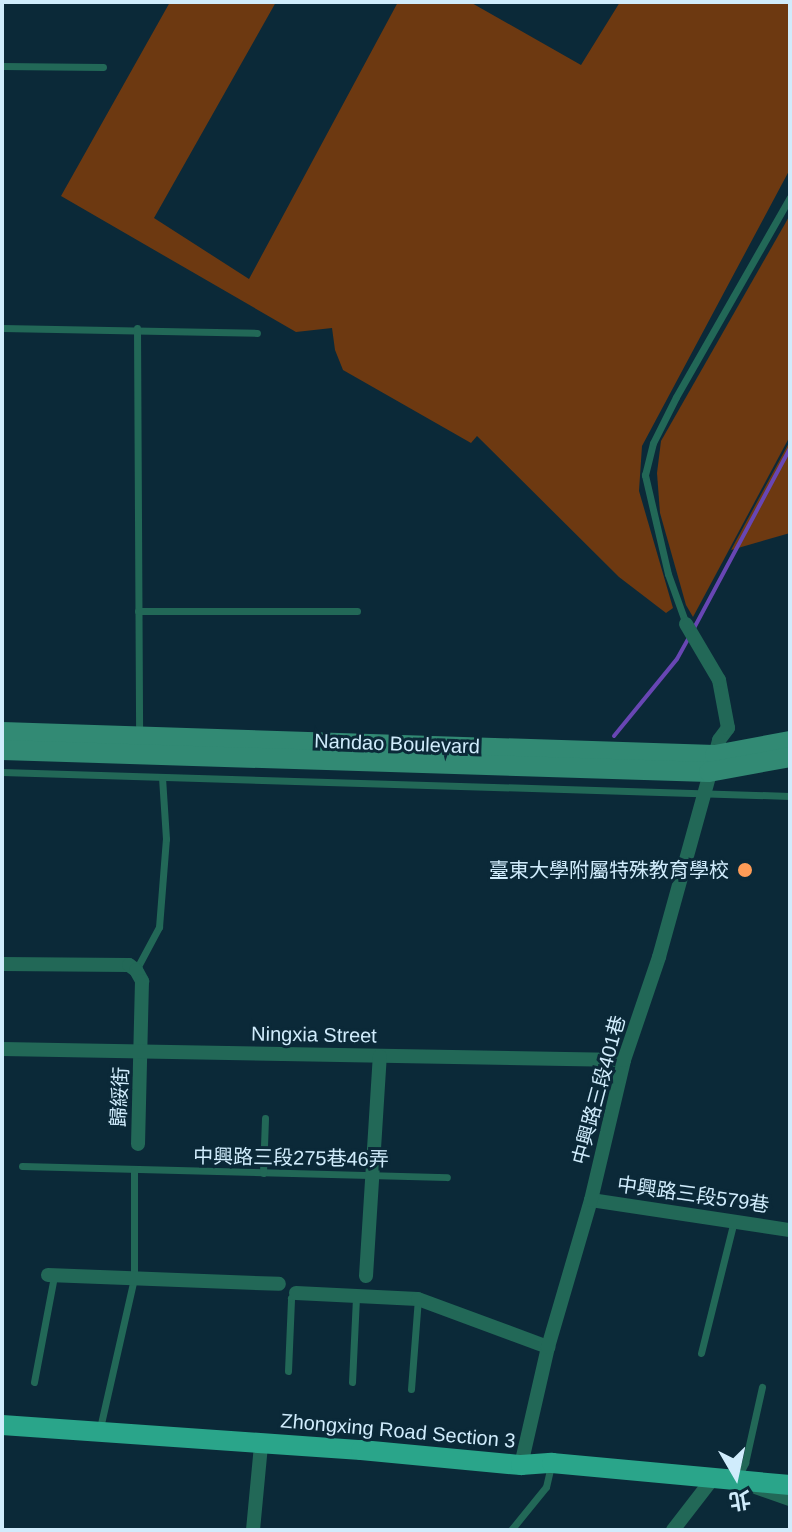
<!DOCTYPE html>
<meta charset="utf-8">
<style>
body{margin:0}
#map{position:relative;width:792px;height:1532px;overflow:hidden;background:#0b2938;font-family:Helvetica,"Noto Sans TC",sans-serif}
div>[style]{position:absolute}
.green>*{inset:0;background:#6d3911}
.stream>*{height:4px;margin:-2px;padding:0 2px;transform-origin:2px;border-radius:2px;background:#6846b4}
.lane>*{height:7px;margin:-3.5px;padding:0 3.5px;transform-origin:3.5px;border-radius:3.5px;background:#226857}
.street>*{height:14px;margin:-7px;padding:0 7px;transform-origin:7px;border-radius:7px;background:#226857}
.secondary>*{height:20px;margin:-10px;padding:0 10px;transform-origin:10px;border-radius:10px;background:#328a74}
.primary>*{height:20px;margin:-10px;padding:0 10px;transform-origin:10px;border-radius:10px;background:#2aa58a}
.dots>*{width:22px;height:22px;translate:-50% -50%;box-sizing:border-box;border:4px solid #0b2938;border-radius:50%}
span{translate:-50% -50%;white-space:nowrap;text-align:center;line-height:1.15;-webkit-text-stroke:6px #0b2938;paint-order:stroke}
.street-label{font-size:20px;color:#d0ecfc}
.poi-label{font-size:20px;color:#d0ecfc}
.right{translate:-100% -50%;text-align:right}
.frame{position:absolute;inset:0;border:4px solid #d0ecfc;pointer-events:none}
.north{position:absolute;left:696px;top:1436px;width:80px;height:80px;-webkit-text-stroke:6px #0b2938;paint-order:stroke;rotate:171deg;font-size:22px;font-weight:700;line-height:32px;text-align:center;color:#d0ecfc}
.north::after{content:'';display:block;margin:auto;width:28px;height:36px;background:#d0ecfc;clip-path:polygon(50% 0,100% 100%,50% 72%,0 100%)}
</style>
<div id="map">
<div class="green">
<i style="clip-path:polygon(170px 2px,276px 2px,154px 218px,249px 279px,398px 2px,470px 2px,581px 65px,620px 2px,790px 2px,790px 169px,642px 446px,639px 491px,673px 608px,666px 613px,619px 577px,477px 436px,471px 443px,343px 370px,335px 350px,332px 328px,296px 332px,61px 196px)"></i>
<i style="clip-path:polygon(790px 215px,790px 436px,693px 617px,686px 605px,660px 513px,657px 473px,661px 441px)"></i>
<i style="clip-path:polygon(790px 441px,790px 533px,731px 550px)"></i>
</div>
<div class="stream">
<i style="left:693px;top:630px;width:206px;rotate:-61.9deg"></i>
<i style="left:614px;top:736px;width:99px;rotate:-50.7deg"></i>
<i style="left:677px;top:659px;width:25px;rotate:-61deg"></i>
</div>
<div class="lane">
<i style="left:2px;top:66px;width:101px;rotate:0.6deg"></i>
<i style="left:2px;top:328px;width:255px;rotate:1.1deg"></i>
<i style="left:137px;top:328px;width:406px;rotate:89.7deg"></i>
<i style="left:138px;top:611px;width:219px"></i>
<i style="left:686px;top:624px;width:53px;rotate:-109.8deg"></i>
<i style="left:668px;top:574px;width:102px;rotate:-103.1deg"></i>
<i style="left:645px;top:475px;width:33px;rotate:-76deg"></i>
<i style="left:653px;top:443px;width:51px;rotate:-63.4deg"></i>
<i style="left:676px;top:397px;width:230px;rotate:-60.3deg"></i>
<i style="left:2px;top:772px;width:788px;rotate:1.74deg"></i>
<i style="left:136px;top:970px;width:49px;rotate:-61.9deg"></i>
<i style="left:159px;top:927px;width:88px;rotate:-85.5deg"></i>
<i style="left:166px;top:839px;width:62px;rotate:-93.7deg"></i>
<i style="left:22px;top:1166px;width:425px;rotate:1.5deg"></i>
<i style="left:263px;top:1173px;width:55px;rotate:-87.9deg"></i>
<i style="left:701px;top:1353px;width:136px;rotate:-76deg"></i>
<i style="left:288px;top:1371px;width:73px;rotate:-87.6deg"></i>
<i style="left:291px;top:1298px;width:7px;rotate:-45deg"></i>
<i style="left:34px;top:1382px;width:108px;rotate:-79.3deg"></i>
<i style="left:352px;top:1382px;width:86px;rotate:-87.3deg"></i>
<i style="left:411px;top:1389px;width:90px;rotate:-85.6deg"></i>
<i style="left:100px;top:1428px;width:154px;rotate:-77.2deg"></i>
<i style="left:134px;top:1278px;width:108px;rotate:-90deg"></i>
<i style="left:738px;top:1477px;width:16px;rotate:-63deg"></i>
<i style="left:745px;top:1463px;width:78px;rotate:-77.4deg"></i>
<i style="left:511px;top:1530px;width:55px;rotate:-50.9deg"></i>
<i style="left:546px;top:1487px;width:23px;rotate:-77deg"></i>
</div>
<div class="street">
<i style="left:2px;top:964px;width:127px;rotate:0.5deg"></i>
<i style="left:129px;top:965px;width:9px;rotate:36deg"></i>
<i style="left:136px;top:970px;width:13px;rotate:61deg"></i>
<i style="left:142px;top:981px;width:163px;rotate:91.4deg"></i>
<i style="left:2px;top:1049px;width:622px;rotate:1.01deg"></i>
<i style="left:591px;top:1200px;width:201px;rotate:8.6deg"></i>
<i style="left:48px;top:1275px;width:231px;rotate:2.2deg"></i>
<i style="left:366px;top:1276px;width:220px;rotate:-86.4deg"></i>
<i style="left:296px;top:1293px;width:122px;rotate:2.8deg"></i>
<i style="left:418px;top:1299px;width:139px;rotate:20.3deg"></i>
<i style="left:521px;top:1465px;width:121px;rotate:-77.1deg"></i>
<i style="left:548px;top:1347px;width:153px;rotate:-73.7deg"></i>
<i style="left:591px;top:1200px;width:144px;rotate:-76.7deg"></i>
<i style="left:624px;top:1060px;width:109px;rotate:-71.2deg"></i>
<i style="left:659px;top:957px;width:225px;rotate:-74.5deg"></i>
<i style="left:719px;top:740px;width:15px;rotate:-53deg"></i>
<i style="left:728px;top:728px;width:49px;rotate:-100.6deg"></i>
<i style="left:719px;top:680px;width:65px;rotate:-120.5deg"></i>
<i style="left:755px;top:1487px;width:37px;rotate:19deg"></i>
<i style="left:253px;top:1530px;width:85px;rotate:-84.6deg"></i>
<i style="left:673px;top:1530px;width:67px;rotate:-52.3deg"></i>
</div>
<div class="secondary">
<i style="left:2px;top:732px;width:713px;rotate:1.85deg"></i>
<i style="left:715px;top:755px;width:76px;rotate:-10.6deg"></i>
<i style="left:2px;top:750px;width:707px;rotate:1.78deg"></i>
<i style="left:709px;top:772px;width:82px;rotate:-10.5deg"></i>
</div>
<div class="primary">
<i style="left:2px;top:1425px;width:360px;rotate:4deg"></i>
<i style="left:361px;top:1450px;width:161px;rotate:5.4deg"></i>
<i style="left:521px;top:1465px;width:31px;rotate:-4deg"></i>
<i style="left:552px;top:1463px;width:239px;rotate:5.3deg"></i>
</div>
<div class="dots">
<i style="left:745px;top:870px;background:#fe9c57"></i>
</div>
<div class="street-label">
<span style="left:397px;top:744px;rotate:2deg">Nandao Boulevard</span>
<span style="left:314px;top:1035px;rotate:1deg">Ningxia Street</span>
<span style="left:599px;top:1090px;rotate:-75deg">中興路三段401巷</span>
<span style="left:120px;top:1097px;rotate:-87deg">歸綏街</span>
<span style="left:291px;top:1158px;rotate:1deg">中興路三段275巷46弄</span>
<span style="left:693px;top:1195px;rotate:8deg">中興路三段579巷</span>
<span style="left:398px;top:1431px;rotate:5deg">Zhongxing Road Section 3</span>
</div>
<div class="poi-label">
<span class="right" style="left:729px;top:870px">臺東大學附屬特殊教育學校</span>
</div>
<div class="frame"></div>
<div class="north">北</div>
</div>
